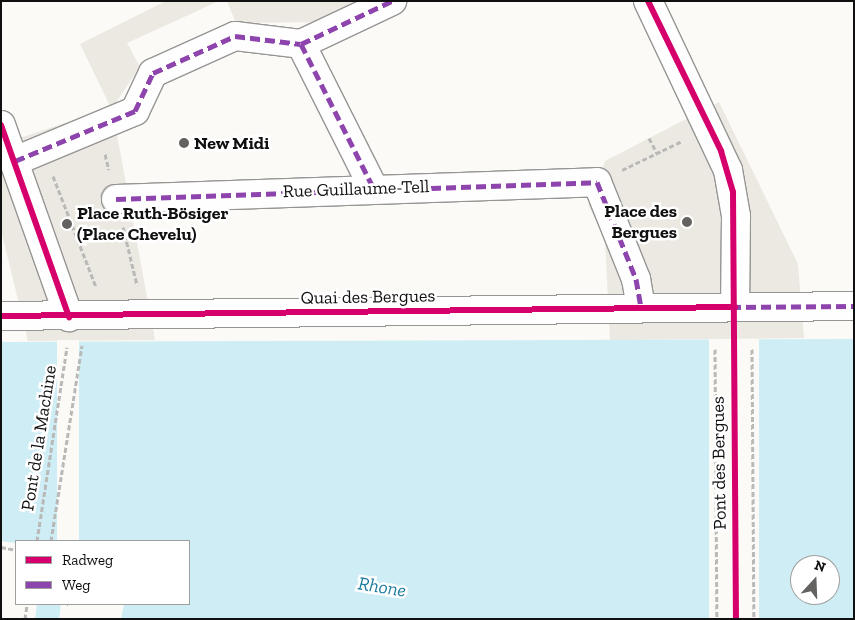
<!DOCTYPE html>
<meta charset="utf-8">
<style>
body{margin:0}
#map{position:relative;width:855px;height:620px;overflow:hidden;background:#fcfaf6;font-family:"Zilla Slab",serif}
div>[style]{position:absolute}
.plaza>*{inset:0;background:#ece8e2}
.water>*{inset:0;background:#ceedf5}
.pier>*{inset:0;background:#fcfaf6;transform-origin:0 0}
.path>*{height:3px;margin-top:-1.5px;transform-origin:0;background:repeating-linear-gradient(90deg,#b9b9b8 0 5px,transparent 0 7.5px)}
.roads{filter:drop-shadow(1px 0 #969594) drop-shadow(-1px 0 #969594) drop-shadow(0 1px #969594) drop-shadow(0 -1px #969594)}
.minor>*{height:28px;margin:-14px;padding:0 14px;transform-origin:14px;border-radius:14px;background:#fffefe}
.quiet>*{height:5px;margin-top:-2.5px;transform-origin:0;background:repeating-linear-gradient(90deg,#8e44ad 0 10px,transparent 0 15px)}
.cycleway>*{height:6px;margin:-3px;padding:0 3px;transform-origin:3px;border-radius:3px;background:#d6006c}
.dots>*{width:14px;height:14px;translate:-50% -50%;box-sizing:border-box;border:2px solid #fff;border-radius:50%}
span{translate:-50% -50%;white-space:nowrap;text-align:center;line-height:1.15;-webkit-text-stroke:5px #fff;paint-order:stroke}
.poi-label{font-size:18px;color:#101010;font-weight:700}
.left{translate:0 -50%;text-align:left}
.right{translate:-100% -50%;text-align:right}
.street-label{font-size:18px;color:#101010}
.water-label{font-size:19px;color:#1d7b9f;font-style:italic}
.frame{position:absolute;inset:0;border:2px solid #101010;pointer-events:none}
.legend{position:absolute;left:15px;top:540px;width:175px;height:65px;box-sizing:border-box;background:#fff;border:1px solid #9f9f9f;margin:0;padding:6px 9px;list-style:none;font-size:15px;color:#101010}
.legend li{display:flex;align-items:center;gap:10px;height:25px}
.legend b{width:25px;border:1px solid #9f9f9f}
.north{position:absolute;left:790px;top:555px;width:50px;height:50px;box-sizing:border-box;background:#fff;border:1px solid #9f9f9f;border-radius:50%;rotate:20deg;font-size:14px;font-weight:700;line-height:20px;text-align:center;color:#101010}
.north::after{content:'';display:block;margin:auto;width:18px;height:22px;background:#636260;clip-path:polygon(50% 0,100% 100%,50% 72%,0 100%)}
</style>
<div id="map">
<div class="plaza">
<i style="clip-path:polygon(166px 1px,219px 1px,127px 43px,140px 67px,112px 108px,155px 340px,28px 341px,1px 230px,1px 144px,111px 108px,80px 44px)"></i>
<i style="clip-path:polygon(227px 1px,361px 1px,323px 22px,236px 23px)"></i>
<i style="clip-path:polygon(719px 102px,798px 264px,804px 338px,610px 340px,605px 239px,588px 205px,605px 161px)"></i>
</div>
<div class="water">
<i style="clip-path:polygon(evenodd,854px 339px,854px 619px,121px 619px,124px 604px,189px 604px,189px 541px,16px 541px,16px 604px,61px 604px,59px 619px,1px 619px,11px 554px,1px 552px,1px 342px,854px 339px,800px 565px,830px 565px,830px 595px,800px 595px,800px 565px)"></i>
</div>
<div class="pier">
<i style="left:709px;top:339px;width:50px;height:280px"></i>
<i style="left:57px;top:340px;width:22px;height:203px"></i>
<i style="clip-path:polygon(1px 541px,16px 543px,16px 604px,37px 604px,35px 619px,1px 619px,8px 556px,1px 555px)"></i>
</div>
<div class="path">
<i style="left:649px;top:138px;width:17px;rotate:62deg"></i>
<i style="left:105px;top:154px;width:16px;rotate:76deg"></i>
<i style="left:622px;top:170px;width:67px;rotate:-25.8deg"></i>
<i style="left:53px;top:176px;width:119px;rotate:68.8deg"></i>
<i style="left:123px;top:227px;width:60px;rotate:76.4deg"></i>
<i style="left:715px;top:349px;width:270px;rotate:89.6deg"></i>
<i style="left:752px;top:349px;width:270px;rotate:89.6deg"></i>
<i style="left:37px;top:541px;width:196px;rotate:-81.2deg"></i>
<i style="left:51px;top:541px;width:198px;rotate:-81deg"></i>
<i style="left:1px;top:547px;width:15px;rotate:11deg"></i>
<i style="left:67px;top:604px;width:1px"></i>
<i style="left:25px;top:619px;width:15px;rotate:-82deg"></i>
</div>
<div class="roads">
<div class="minor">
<i style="left:648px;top:1px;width:187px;rotate:64.7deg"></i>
<i style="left:728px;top:170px;width:47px;rotate:80.1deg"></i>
<i style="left:736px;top:216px;width:91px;rotate:90.6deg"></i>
<i style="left:301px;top:44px;width:162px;rotate:63.3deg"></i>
<i style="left:1px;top:125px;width:204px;rotate:70.5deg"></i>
<i style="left:15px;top:161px;width:130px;rotate:-22.6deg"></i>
<i style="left:135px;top:111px;width:42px;rotate:-64.7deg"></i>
<i style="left:153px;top:73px;width:90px;rotate:-24.3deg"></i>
<i style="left:235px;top:36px;width:66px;rotate:6.9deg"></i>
<i style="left:301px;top:44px;width:101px;rotate:-25.3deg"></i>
<i style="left:116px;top:199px;width:481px;rotate:-2deg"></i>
<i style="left:597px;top:182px;width:105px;rotate:68.1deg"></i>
<i style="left:636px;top:279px;width:27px;rotate:80deg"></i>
<i style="left:1px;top:316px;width:853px;rotate:-0.67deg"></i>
</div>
</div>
<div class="quiet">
<i style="left:301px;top:44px;width:162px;rotate:63.3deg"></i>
<i style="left:15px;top:161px;width:130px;rotate:-22.6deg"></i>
<i style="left:135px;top:111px;width:42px;rotate:-64.7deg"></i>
<i style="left:153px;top:73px;width:90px;rotate:-24.3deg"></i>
<i style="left:235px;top:36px;width:66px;rotate:6.9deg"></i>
<i style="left:301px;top:44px;width:101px;rotate:-25.3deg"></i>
<i style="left:116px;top:199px;width:481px;rotate:-2deg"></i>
<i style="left:597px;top:182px;width:105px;rotate:68.1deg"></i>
<i style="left:636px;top:279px;width:27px;rotate:80deg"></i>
<i style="left:731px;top:307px;width:123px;rotate:-0.5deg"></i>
</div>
<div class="cycleway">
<i style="left:648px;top:1px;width:167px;rotate:64deg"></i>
<i style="left:721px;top:151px;width:43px;rotate:73.7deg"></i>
<i style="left:733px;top:192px;width:427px;rotate:89.6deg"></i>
<i style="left:1px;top:125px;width:204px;rotate:70.5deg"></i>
<i style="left:1px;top:316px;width:734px;rotate:-0.7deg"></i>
</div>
<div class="dots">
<i style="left:184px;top:143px;background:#636260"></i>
<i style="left:687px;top:222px;background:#636260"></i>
<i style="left:67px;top:224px;background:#636260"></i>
</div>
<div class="poi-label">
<span class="left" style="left:194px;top:143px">New Midi</span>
<span class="right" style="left:677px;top:222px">Place des<br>Bergues</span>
<span class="left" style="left:77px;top:224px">Place Ruth-Bösiger<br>(Place Chevelu)</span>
</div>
<div class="street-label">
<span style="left:356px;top:189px;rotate:-2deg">Rue Guillaume-Tell</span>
<span style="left:368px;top:297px;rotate:-1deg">Quai des Bergues</span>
<span style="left:39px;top:438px;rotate:-81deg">Pont de la Machine</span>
<span style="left:719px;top:463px;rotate:-91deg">Pont des Bergues</span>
</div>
<div class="water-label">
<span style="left:382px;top:587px;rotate:9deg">Rhone</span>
</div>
<div class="frame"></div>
<ul class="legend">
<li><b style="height:6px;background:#d6006c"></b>Radweg</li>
<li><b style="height:6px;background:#8e44ad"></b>Weg</li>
</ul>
<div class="north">N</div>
</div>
